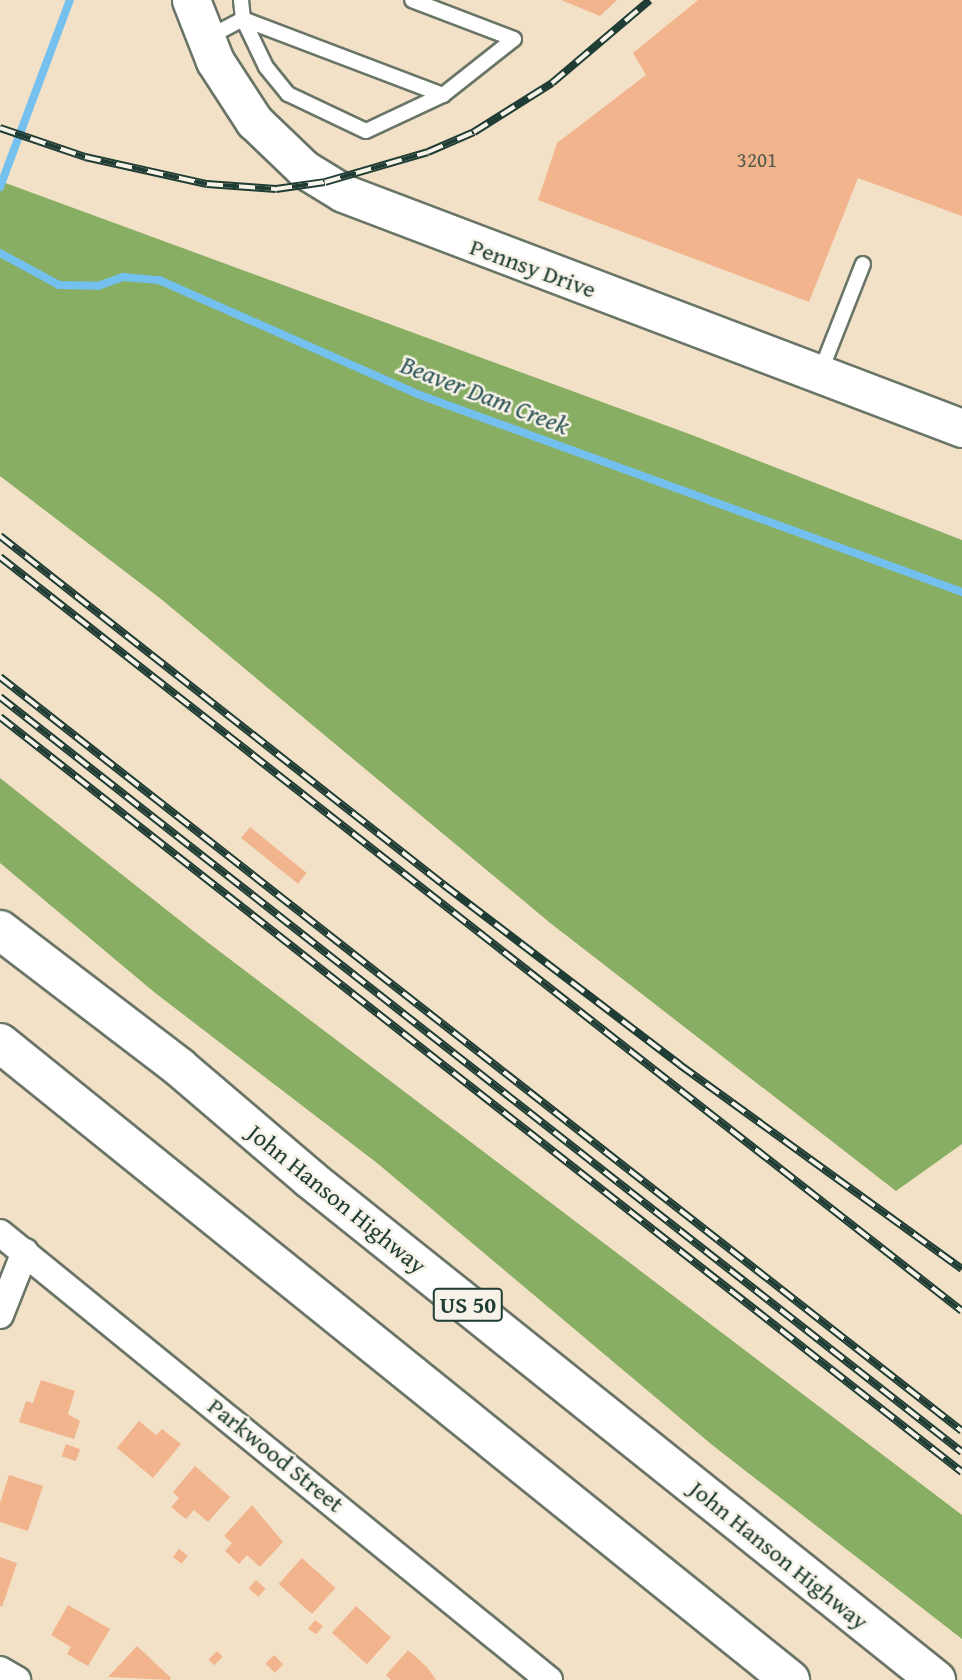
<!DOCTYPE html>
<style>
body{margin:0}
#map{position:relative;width:962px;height:1680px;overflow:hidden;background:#f3e1c7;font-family:"Gentium Book Plus",serif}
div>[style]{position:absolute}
.forest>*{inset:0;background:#88ae64}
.stream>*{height:8px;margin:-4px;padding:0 4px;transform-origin:4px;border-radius:4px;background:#74c0ee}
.building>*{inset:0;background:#f1b48d;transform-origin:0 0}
.roads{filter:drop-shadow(2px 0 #697667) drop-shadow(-2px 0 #697667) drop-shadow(0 2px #697667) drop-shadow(0 -2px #697667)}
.lane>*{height:14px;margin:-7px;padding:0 7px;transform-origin:7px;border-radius:7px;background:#fff}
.street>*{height:26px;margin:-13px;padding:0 13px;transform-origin:13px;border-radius:13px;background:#fff}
.secondary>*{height:37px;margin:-18.5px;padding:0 18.5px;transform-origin:18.5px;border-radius:18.5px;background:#fff}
.highway>*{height:38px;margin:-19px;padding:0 19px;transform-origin:19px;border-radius:19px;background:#fff}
.rail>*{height:8px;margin-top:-4px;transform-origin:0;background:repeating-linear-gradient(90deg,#f7f3e8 0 16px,#1f3d34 0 32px);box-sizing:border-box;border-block:2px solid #1f3d34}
span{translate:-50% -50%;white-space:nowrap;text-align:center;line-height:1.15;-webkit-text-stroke:5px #f7f3e8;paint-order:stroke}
.number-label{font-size:21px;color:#545b4a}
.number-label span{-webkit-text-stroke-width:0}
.shield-label span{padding:2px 5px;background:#f7f3e8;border:2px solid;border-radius:5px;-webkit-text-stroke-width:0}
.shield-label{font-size:23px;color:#1f3d34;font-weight:700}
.street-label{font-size:24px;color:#1f3d34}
.water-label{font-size:26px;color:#305759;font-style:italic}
</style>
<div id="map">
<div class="forest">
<i style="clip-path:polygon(0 181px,692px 435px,962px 540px,962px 1144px,896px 1191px,549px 922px,161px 599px,0 476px)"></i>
<i style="clip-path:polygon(0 778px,202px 938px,962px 1515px,962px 1639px,711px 1444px,377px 1163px,154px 992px,0 863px)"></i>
</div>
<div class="stream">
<i style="left:0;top:187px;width:200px;rotate:-69.5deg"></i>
<i style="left:0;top:253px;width:67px;rotate:28.5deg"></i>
<i style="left:59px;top:285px;width:39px;rotate:1deg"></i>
<i style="left:98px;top:286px;width:27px;rotate:-20deg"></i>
<i style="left:123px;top:277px;width:36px;rotate:5deg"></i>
<i style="left:159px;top:280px;width:282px;rotate:23.8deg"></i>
<i style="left:417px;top:394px;width:580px;rotate:19.97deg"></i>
</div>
<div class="building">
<i style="clip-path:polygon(561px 0,617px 0,600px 16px)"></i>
<i style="clip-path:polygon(698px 0,962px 0,962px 216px,858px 178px,809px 302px,538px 200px,557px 143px,646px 75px,633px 53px)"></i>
<i style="left:250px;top:827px;width:73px;height:14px;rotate:39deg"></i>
<i style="clip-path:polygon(41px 1380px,75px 1391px,68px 1414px,80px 1421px,74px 1439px,19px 1422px,26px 1401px,33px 1403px)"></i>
<i style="clip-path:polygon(139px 1421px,156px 1435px,162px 1429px,181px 1444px,153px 1478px,117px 1448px)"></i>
<i style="left:66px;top:1444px;width:15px;height:13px;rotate:20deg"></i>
<i style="clip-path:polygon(195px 1466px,230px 1497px,208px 1522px,194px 1510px,186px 1519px,171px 1507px,179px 1498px,173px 1492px)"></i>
<i style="clip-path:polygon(9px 1475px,43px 1486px,28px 1531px,0 1522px,0 1503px)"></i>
<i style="clip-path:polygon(252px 1505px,283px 1542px,260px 1567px,247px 1555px,239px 1564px,225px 1551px,232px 1543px,224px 1536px)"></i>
<i style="left:179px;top:1549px;width:11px;height:10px;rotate:38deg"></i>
<i style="clip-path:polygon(0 1557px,17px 1563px,2px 1607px,0 1606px)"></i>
<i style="left:302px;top:1558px;width:45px;height:35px;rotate:42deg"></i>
<i style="left:256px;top:1580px;width:13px;height:11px;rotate:42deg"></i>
<i style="clip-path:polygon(68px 1605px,110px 1629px,88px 1666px,67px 1654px,71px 1647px,51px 1635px)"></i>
<i style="left:356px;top:1606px;width:47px;height:36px;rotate:42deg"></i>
<i style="clip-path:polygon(315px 1620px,323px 1626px,316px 1634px,308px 1629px)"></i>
<i style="clip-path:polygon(137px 1646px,171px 1678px,170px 1680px,108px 1677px)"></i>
<i style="clip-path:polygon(408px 1650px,427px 1667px,436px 1680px,391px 1680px,386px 1675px)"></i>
<i style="left:217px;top:1651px;width:8px;height:12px;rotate:45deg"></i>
<i style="left:274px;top:1655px;width:13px;height:12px;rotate:45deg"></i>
</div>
<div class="roads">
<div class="lane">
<i style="left:241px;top:0;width:19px;rotate:84deg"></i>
<i style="left:243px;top:19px;width:53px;rotate:64.4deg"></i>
<i style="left:266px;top:67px;width:35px;rotate:51deg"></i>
<i style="left:288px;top:94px;width:86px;rotate:25.4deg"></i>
<i style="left:366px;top:131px;width:85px;rotate:-25.1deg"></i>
<i style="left:243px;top:19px;width:214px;rotate:20.8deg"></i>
<i style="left:443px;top:95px;width:90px;rotate:-38.3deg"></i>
<i style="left:514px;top:39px;width:109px;rotate:-159.1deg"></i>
<i style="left:207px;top:38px;width:41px;rotate:-27.8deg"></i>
<i style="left:820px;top:373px;width:117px;rotate:-68.5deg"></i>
</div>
<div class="street">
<i style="left:0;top:1233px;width:708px;rotate:39.15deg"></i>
<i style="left:0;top:1315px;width:68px;rotate:-68.4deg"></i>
<i style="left:0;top:1670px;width:20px;rotate:30deg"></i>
</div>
<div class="secondary">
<i style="left:191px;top:0;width:66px;rotate:68.5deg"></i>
<i style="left:215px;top:61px;width:72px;rotate:57deg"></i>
<i style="left:254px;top:121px;width:69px;rotate:43.8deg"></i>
<i style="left:304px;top:169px;width:46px;rotate:31.6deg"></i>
<i style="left:343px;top:193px;width:662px;rotate:20.79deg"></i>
</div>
<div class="highway">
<i style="left:0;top:930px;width:225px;rotate:37.4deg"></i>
<i style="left:179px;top:1067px;width:172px;rotate:40.5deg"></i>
<i style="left:310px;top:1179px;width:802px;rotate:38.67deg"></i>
<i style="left:0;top:1043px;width:1015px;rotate:38.88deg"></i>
</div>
</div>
<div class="rail">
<i style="left:0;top:128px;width:90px;rotate:18.8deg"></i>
<i style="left:85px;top:157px;width:125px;rotate:12.5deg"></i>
<i style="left:207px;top:184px;width:69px;rotate:4.1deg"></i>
<i style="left:276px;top:189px;width:49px;rotate:-8.1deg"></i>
<i style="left:325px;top:182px;width:107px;rotate:-16.2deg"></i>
<i style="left:428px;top:152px;width:50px;rotate:-23.5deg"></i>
<i style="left:474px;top:132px;width:92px;rotate:-32.1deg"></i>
<i style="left:552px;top:83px;width:128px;rotate:-40.3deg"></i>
<i style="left:0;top:536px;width:565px;rotate:38.17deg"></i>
<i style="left:444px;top:885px;width:297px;rotate:37.3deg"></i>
<i style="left:680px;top:1065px;width:348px;rotate:35.9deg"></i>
<i style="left:0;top:557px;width:1222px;rotate:38.09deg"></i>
<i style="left:0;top:677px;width:1222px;rotate:38.09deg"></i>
<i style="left:0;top:697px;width:1223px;rotate:38.13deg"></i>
<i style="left:0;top:717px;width:1223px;rotate:38.13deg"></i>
</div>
<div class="number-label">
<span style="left:757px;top:160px">3201</span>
</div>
<div class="shield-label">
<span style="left:468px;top:1305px">US 50</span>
</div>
<div class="street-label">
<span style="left:533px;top:268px;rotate:20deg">Pennsy Drive</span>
<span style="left:337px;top:1199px;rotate:39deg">John Hanson Highway</span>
<span style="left:276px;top:1455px;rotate:39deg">Parkwood Street</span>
<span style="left:779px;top:1555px;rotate:39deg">John Hanson Highway</span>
</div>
<div class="water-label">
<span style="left:485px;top:395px;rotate:21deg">Beaver Dam Creek</span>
</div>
</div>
